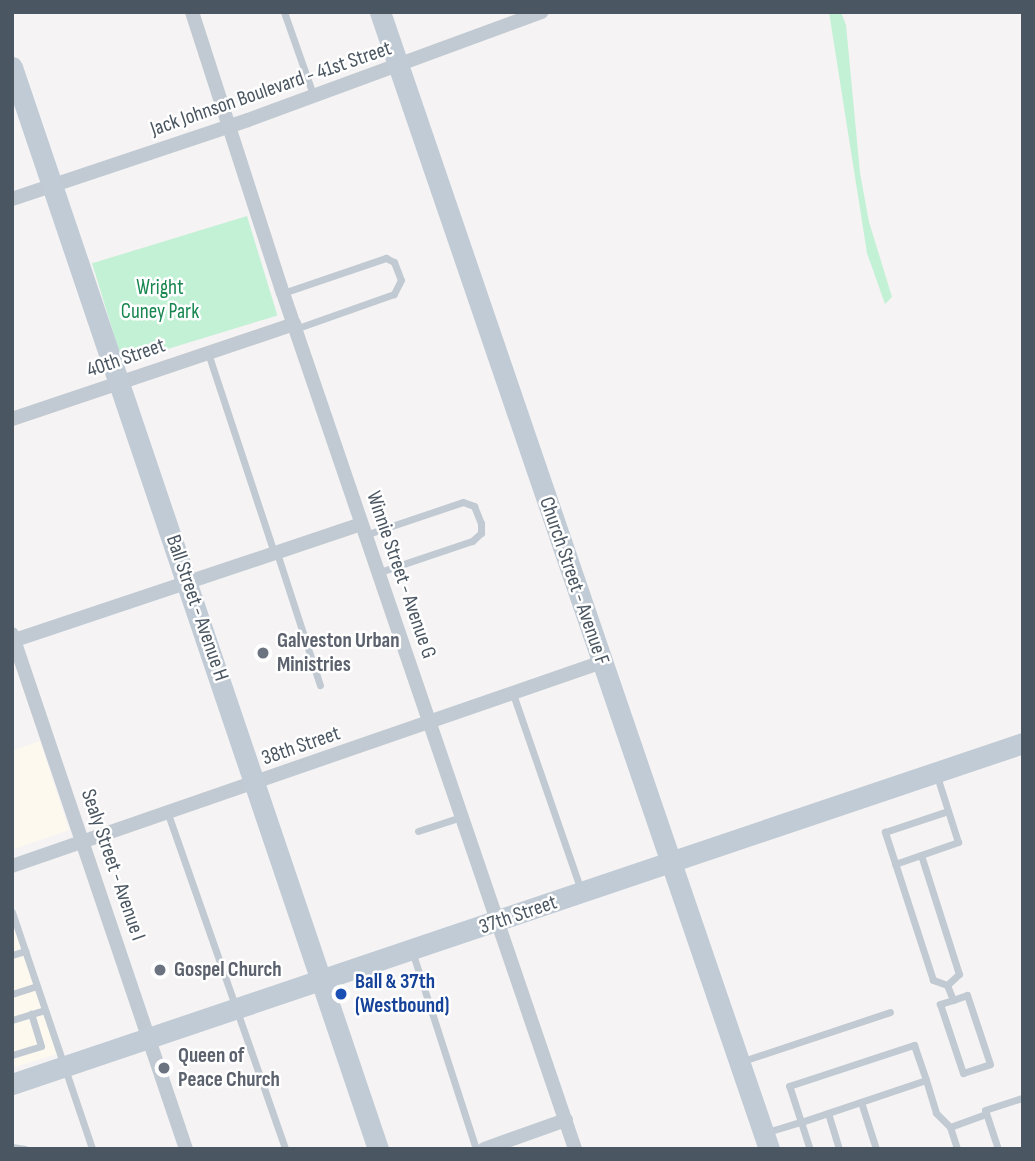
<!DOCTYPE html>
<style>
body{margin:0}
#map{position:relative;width:1035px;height:1161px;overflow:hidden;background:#f5f3f3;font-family:"Sofia Sans Condensed",sans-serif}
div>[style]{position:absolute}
.commercial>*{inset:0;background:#fdf9ef}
.green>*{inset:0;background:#c3f1d5;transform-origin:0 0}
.lane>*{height:7px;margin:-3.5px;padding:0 3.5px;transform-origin:3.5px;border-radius:3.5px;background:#c1cad2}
.street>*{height:14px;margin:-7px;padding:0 7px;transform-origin:7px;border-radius:7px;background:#c1cad2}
.secondary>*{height:21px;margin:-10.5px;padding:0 10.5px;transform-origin:10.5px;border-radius:10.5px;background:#c1cbd6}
.dots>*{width:19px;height:19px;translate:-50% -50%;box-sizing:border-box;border:4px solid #fff;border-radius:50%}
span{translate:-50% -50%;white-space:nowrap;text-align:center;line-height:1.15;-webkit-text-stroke:5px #fff;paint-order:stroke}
.street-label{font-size:21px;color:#4a5661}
.park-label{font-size:21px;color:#17864f}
.worship-label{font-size:21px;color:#5b616d;font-weight:700}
.left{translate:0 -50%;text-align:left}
.transit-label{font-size:21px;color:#164399;font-weight:700}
.frame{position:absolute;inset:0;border:14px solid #4a5661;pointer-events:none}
</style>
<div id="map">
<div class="commercial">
<i style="clip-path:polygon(40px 741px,69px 830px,12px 850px,12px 751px)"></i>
<i style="clip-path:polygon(12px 921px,57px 1054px,12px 1068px)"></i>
</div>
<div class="green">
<i style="clip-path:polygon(829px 12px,841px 12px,846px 25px,860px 173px,869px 222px,892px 297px,885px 304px,867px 253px)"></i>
<i style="left:247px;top:216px;width:104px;height:162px;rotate:73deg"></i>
</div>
<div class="lane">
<i style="left:284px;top:12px;width:90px;rotate:70.6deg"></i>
<i style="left:283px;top:293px;width:109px;rotate:-18.8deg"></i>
<i style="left:386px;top:258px;width:9px;rotate:27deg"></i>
<i style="left:394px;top:262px;width:19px;rotate:69deg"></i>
<i style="left:401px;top:280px;width:16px;rotate:117deg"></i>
<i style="left:394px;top:294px;width:105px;rotate:160.5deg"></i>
<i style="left:208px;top:353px;width:211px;rotate:71.7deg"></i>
<i style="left:365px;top:535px;width:103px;rotate:-18.6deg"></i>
<i style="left:463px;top:502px;width:12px;rotate:20deg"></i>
<i style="left:474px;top:506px;width:18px;rotate:68deg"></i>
<i style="left:481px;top:523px;width:10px;rotate:90deg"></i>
<i style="left:481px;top:533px;width:12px;rotate:138deg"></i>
<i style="left:472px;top:541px;width:100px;rotate:161.4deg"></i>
<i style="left:277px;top:553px;width:139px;rotate:72deg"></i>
<i style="left:513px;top:694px;width:205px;rotate:70.9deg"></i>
<i style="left:168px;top:814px;width:355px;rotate:70.7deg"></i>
<i style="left:418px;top:831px;width:45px;rotate:-18deg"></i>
<i style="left:921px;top:855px;width:125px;rotate:72.3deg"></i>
<i style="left:959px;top:974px;width:16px;rotate:137deg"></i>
<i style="left:895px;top:864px;width:67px;rotate:-19.2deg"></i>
<i style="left:958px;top:842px;width:69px;rotate:-107.7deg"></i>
<i style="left:12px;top:912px;width:250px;rotate:71.3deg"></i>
<i style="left:412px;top:951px;width:208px;rotate:72.1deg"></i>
<i style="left:12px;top:955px;width:14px;rotate:-17deg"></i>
<i style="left:947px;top:985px;width:15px;rotate:-160deg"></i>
<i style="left:933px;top:980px;width:156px;rotate:-108deg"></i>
<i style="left:885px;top:832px;width:66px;rotate:-18.4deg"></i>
<i style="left:947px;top:985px;width:16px;rotate:68deg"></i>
<i style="left:953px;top:1000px;width:14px;rotate:163deg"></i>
<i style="left:940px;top:1004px;width:73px;rotate:71.6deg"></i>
<i style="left:963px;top:1073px;width:28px;rotate:-18deg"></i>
<i style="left:990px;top:1064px;width:73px;rotate:-108.4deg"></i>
<i style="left:967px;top:995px;width:15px;rotate:160deg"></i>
<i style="left:12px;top:994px;width:26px;rotate:-18deg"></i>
<i style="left:12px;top:1020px;width:34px;rotate:-17deg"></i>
<i style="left:12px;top:1055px;width:30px;rotate:-17deg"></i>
<i style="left:41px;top:1046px;width:34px;rotate:-107deg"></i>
<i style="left:740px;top:1062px;width:158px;rotate:-18.4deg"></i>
<i style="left:926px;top:1080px;width:132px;rotate:161.4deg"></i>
<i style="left:801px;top:1122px;width:38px;rotate:-108deg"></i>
<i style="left:789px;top:1086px;width:132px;rotate:-18.2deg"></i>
<i style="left:914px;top:1045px;width:37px;rotate:71deg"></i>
<i style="left:926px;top:1080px;width:34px;rotate:73deg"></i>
<i style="left:936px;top:1113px;width:20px;rotate:45deg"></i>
<i style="left:950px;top:1127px;width:38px;rotate:-20deg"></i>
<i style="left:861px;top:1102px;width:49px;rotate:72.3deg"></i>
<i style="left:828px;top:1113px;width:38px;rotate:73deg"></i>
<i style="left:950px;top:1127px;width:23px;rotate:72deg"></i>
<i style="left:764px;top:1133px;width:39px;rotate:-17deg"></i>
<i style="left:801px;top:1122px;width:28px;rotate:72deg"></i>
<i style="left:12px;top:1147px;width:13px;rotate:9deg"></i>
<i style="left:998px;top:1149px;width:41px;rotate:-108.4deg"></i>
<i style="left:985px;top:1110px;width:40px;rotate:-18deg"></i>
</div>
<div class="street">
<i style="left:192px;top:12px;width:295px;rotate:72.1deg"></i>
<i style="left:283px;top:293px;width:904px;rotate:71.16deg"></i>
<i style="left:12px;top:199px;width:249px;rotate:-18.5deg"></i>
<i style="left:248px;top:120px;width:313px;rotate:-20.2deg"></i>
<i style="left:12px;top:419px;width:298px;rotate:-18.6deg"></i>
<i style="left:12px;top:634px;width:544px;rotate:71.33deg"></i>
<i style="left:12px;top:641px;width:368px;rotate:-18.5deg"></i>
<i style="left:12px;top:866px;width:624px;rotate:-19.07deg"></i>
<i style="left:484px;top:1149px;width:87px;rotate:-19.5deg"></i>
</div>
<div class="secondary">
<i style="left:380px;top:12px;width:1202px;rotate:71.11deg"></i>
<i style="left:12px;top:67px;width:1142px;rotate:71.31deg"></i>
<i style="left:12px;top:1084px;width:1067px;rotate:-18.64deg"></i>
</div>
<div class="dots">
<i style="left:263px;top:653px;background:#6b7280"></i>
<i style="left:160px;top:970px;background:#6b7280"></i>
<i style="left:341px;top:994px;background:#1a4fb4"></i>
<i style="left:164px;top:1068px;background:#6b7280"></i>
</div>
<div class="street-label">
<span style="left:271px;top:89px;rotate:-19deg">Jack Johnson Boulevard - 41st Street</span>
<span style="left:126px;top:358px;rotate:-19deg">40th Street</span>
<span style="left:401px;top:575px;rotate:71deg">Winnie Street - Avenue G</span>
<span style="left:574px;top:581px;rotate:71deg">Church Street - Avenue F</span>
<span style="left:197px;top:608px;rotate:71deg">Ball Street - Avenue H</span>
<span style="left:301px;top:746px;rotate:-19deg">38th Street</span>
<span style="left:113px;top:865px;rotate:71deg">Sealy Street - Avenue I</span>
<span style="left:518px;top:915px;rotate:-19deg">37th Street</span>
</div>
<div class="park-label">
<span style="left:160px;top:300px">Wright<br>Cuney Park</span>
</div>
<div class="worship-label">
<span class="left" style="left:277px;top:653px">Galveston Urban<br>Ministries</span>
<span class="left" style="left:174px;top:970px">Gospel Church</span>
<span class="left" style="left:178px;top:1068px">Queen of<br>Peace Church</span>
</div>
<div class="transit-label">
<span class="left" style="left:355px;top:994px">Ball &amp; 37th<br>(Westbound)</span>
</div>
<div class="frame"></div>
</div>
